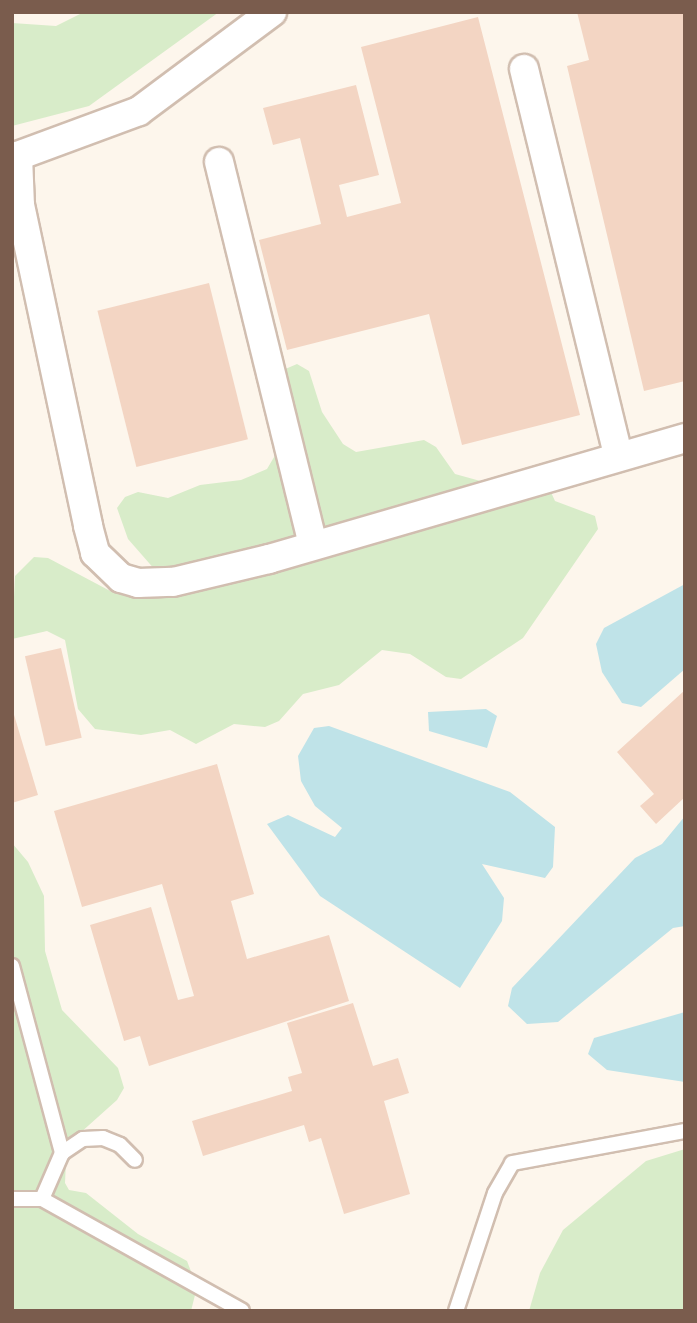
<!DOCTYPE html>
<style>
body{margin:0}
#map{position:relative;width:697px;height:1323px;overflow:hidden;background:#fdf6ec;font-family:"Work Sans",sans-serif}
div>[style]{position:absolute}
.green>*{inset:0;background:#d8ecc9}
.water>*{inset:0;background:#bfe3e8}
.building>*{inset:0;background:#f3d5c3;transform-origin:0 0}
.roads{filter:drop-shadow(2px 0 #d1beb0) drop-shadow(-2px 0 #d1beb0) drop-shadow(0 2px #d1beb0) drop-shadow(0 -2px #d1beb0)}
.lane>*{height:14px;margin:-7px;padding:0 7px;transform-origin:7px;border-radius:7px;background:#fff}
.street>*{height:28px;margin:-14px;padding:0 14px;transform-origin:14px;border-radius:14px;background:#fff}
span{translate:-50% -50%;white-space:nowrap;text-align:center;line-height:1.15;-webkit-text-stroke:5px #fffaf3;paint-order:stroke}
.frame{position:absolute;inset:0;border:14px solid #7a5c4d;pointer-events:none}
</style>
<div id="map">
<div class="green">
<i style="clip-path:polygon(84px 12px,219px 12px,89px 106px,12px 126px,12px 23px,56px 26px)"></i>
<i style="clip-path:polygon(297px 364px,309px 371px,322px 412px,343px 444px,356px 452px,424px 440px,436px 447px,455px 474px,484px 482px,538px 464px,555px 501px,595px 516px,598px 529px,523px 638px,461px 679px,446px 677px,410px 654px,382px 650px,339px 685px,303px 694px,279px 721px,265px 727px,234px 724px,196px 744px,170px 730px,141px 735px,95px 729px,78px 709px,65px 640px,47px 631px,12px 639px,15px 576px,34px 557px,48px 558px,114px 593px,139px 594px,156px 571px,128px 539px,117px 508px,125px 497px,138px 492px,168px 498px,200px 485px,241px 480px,267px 469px,280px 447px,283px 370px)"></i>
<i style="clip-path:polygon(12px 843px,28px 862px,44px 896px,45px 951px,62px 1010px,118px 1068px,124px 1088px,117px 1100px,79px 1134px,66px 1161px,65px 1183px,69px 1190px,86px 1193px,138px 1234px,187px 1261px,197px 1287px,191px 1311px,12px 1311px)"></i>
<i style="clip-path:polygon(685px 1149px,685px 1311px,529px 1311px,540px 1273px,563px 1230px,646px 1161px)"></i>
</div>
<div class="water">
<i style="clip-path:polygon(685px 584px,685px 669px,641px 707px,622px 703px,602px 672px,596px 644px,604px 628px)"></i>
<i style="clip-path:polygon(486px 709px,497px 716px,487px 748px,429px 731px,428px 712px)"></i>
<i style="clip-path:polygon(329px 726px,510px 792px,555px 827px,553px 867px,545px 878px,482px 864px,504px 898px,502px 921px,460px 988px,320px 896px,267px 824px,288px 815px,335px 837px,342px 828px,315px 806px,301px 781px,298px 756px,314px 728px)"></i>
<i style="clip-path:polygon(685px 816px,685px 926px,673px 928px,558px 1022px,527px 1024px,508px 1006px,512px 988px,635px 858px,662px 844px)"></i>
<i style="clip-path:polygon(685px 1012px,685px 1082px,607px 1070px,588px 1054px,594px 1038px)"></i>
</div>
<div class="building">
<i style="clip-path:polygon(577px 12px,685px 12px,685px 381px,644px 391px,567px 66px,589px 60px)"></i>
<i style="clip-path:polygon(478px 17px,580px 415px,462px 445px,429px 314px,287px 350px,259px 240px,321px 224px,300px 138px,273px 145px,263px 108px,356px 85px,379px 175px,339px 185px,347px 217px,401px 203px,361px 47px)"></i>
<i style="left:209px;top:283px;width:161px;height:115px;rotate:76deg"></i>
<i style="left:61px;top:648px;width:92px;height:37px;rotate:77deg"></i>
<i style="clip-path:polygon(685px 690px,685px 797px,656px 824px,640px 806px,654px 794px,617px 752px)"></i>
<i style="clip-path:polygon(12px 708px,38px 795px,12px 803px)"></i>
<i style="clip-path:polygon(217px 764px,254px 894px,231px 901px,247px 959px,329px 935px,349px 1001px,149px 1066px,140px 1036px,124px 1041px,90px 925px,151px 907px,178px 1000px,194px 996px,162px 884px,82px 907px,54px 811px)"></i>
<i style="clip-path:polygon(353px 1003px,373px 1066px,398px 1058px,409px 1093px,384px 1101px,410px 1194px,344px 1214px,321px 1138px,309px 1142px,304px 1125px,203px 1156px,192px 1121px,292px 1091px,288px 1077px,302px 1073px,287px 1023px)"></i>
</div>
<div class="roads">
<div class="lane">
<i style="left:12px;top:966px;width:194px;rotate:75deg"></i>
<i style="left:12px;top:1199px;width:30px"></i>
<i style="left:42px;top:1199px;width:229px;rotate:29.2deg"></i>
<i style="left:42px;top:1199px;width:50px;rotate:-66.5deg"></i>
<i style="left:62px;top:1153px;width:25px;rotate:-34deg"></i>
<i style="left:83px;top:1139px;width:20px;rotate:-3deg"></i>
<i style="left:103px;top:1138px;width:18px;rotate:22deg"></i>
<i style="left:120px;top:1145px;width:21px;rotate:45deg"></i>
<i style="left:456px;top:1311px;width:124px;rotate:-71.7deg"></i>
<i style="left:495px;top:1193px;width:34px;rotate:-60deg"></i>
<i style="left:512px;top:1163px;width:176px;rotate:-10.5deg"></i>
</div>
<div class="street">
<i style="left:524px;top:69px;width:398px;rotate:76.3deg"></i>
<i style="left:18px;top:156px;width:49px;rotate:87.7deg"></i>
<i style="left:20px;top:205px;width:328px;rotate:78deg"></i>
<i style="left:88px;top:526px;width:28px;rotate:75deg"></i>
<i style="left:95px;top:553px;width:36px;rotate:44deg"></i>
<i style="left:121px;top:578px;width:18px;rotate:16deg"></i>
<i style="left:138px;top:583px;width:35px;rotate:-2deg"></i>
<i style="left:173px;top:582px;width:99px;rotate:-13.5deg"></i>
<i style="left:269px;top:559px;width:433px;rotate:-16.2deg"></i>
<i style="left:12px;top:158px;width:135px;rotate:-20.3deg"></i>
<i style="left:139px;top:111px;width:166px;rotate:-36.7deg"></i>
<i style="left:219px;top:162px;width:393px;rotate:76.2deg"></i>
</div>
</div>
<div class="frame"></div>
</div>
